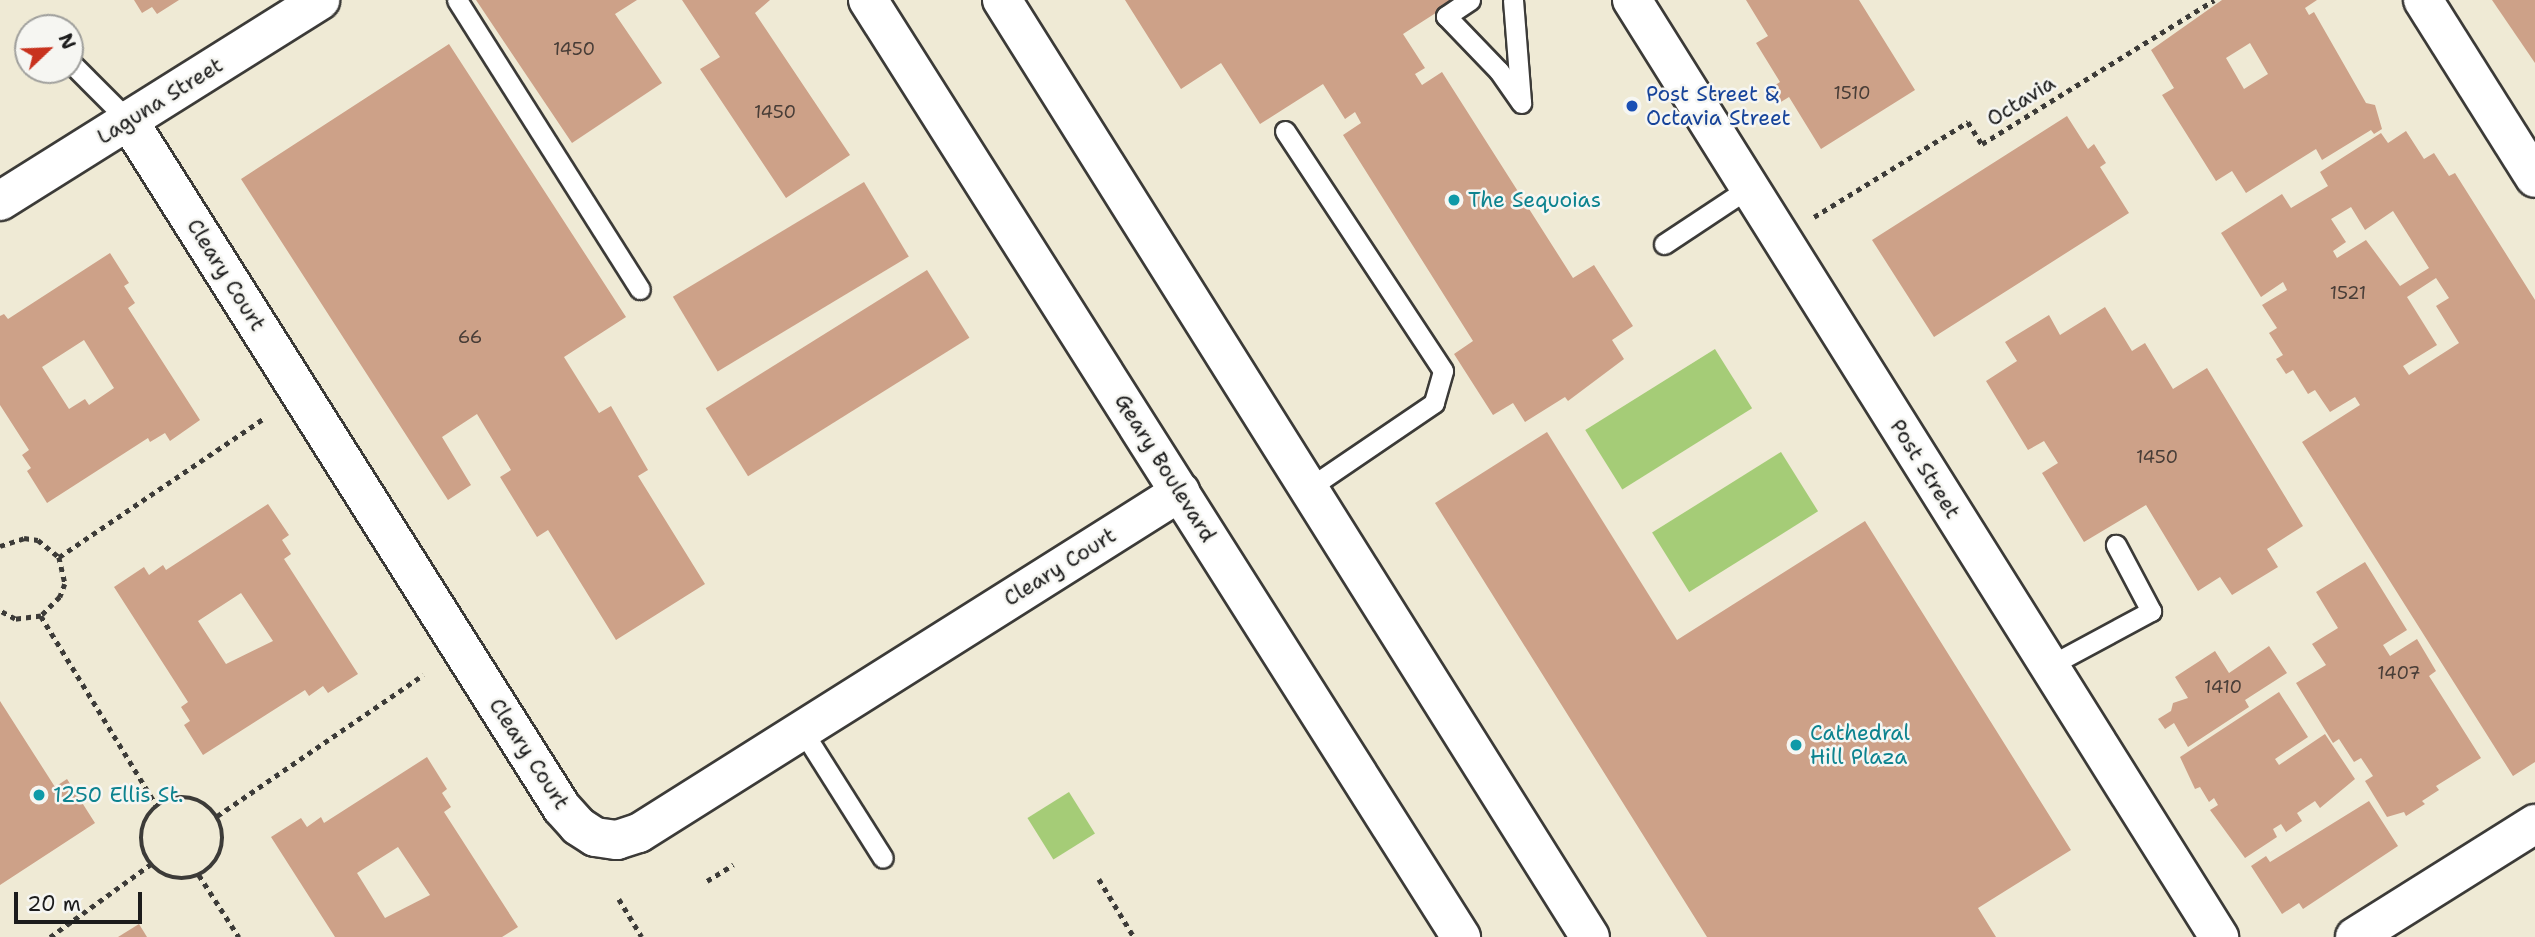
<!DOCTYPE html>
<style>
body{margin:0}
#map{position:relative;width:2535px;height:937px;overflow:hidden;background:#efead5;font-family:"Shantell Sans",sans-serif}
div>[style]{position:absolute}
.green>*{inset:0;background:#a5cc77;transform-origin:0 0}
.building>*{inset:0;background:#cda188;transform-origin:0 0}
.path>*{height:4.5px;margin-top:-2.25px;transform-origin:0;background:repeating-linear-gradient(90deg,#3c3b38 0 5px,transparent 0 10px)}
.path>.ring{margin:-2.25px;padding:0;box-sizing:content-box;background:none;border:4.5px solid #3c3b38;border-radius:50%}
.roads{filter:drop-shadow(2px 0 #3c3b38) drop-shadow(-2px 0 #3c3b38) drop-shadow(0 2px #3c3b38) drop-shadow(0 -2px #3c3b38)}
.service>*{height:19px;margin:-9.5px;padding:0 9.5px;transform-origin:9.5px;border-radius:9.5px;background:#fff}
.minor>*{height:38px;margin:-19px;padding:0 19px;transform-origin:19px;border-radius:19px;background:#fff}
.tertiary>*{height:38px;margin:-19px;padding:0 19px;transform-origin:19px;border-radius:19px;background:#fff}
.secondary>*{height:38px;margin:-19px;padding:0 19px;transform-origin:19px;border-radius:19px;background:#fff}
.primary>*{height:38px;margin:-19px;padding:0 19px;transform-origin:19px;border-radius:19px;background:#fff}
.dots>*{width:19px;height:19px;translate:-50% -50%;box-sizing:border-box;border:4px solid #f6f6f2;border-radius:50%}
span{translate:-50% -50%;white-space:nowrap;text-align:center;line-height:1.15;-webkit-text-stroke:5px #f6f6f2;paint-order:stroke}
.number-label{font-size:18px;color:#483d37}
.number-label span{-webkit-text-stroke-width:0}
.transit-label{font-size:21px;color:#164399}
.left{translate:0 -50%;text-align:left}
.street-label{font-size:21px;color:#1c1c1c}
.culture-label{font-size:21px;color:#0d838f}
.north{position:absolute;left:14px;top:14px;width:70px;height:70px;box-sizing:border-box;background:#f6f6f2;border:2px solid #9f9f9c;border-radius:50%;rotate:67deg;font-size:19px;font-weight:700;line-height:28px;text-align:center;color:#1c1c1c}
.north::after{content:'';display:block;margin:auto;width:24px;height:32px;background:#c8321e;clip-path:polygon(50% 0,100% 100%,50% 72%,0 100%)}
.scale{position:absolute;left:14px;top:892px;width:128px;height:32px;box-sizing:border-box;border:4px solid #1c1c1c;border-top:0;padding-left:9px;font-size:21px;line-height:24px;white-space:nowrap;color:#1c1c1c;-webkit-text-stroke:5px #f6f6f2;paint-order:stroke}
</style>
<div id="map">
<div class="green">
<i style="left:1715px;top:349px;width:70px;height:153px;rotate:58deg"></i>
<i style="left:1781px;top:452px;width:70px;height:152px;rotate:58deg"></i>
<i style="left:1069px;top:792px;width:49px;height:49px;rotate:58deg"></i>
</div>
<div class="building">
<i style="clip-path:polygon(134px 0,179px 0,157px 14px,152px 7px,142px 13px)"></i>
<i style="clip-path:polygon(476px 0,637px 0,615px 14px,662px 83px,572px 143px)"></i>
<i style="clip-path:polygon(682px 0,770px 0,755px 13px,850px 155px,786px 198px,700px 69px,720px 57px)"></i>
<i style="clip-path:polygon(1125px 0,1456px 0,1403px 34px,1425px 68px,1415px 74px,1422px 85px,1442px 72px,1573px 278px,1594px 265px,1633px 326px,1612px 340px,1624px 359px,1568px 401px,1565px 397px,1525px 422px,1513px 403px,1493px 415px,1454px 354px,1473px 341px,1343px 135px,1361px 123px,1355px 112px,1345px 119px,1323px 84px,1260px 124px,1221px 63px,1181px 89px)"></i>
<i style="clip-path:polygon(1746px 0,1859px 0,1915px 90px,1821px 149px,1789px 97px,1776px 105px,1766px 91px,1780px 82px,1756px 43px,1768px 36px)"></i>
<i style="clip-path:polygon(evenodd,2222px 0,2317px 0,2305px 8px,2309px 15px,2314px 12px,2366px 103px,2375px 105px,2382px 129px,2374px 134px,2371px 130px,2322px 160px,2316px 149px,2246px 193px,2232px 171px,2216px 181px,2162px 95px,2174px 88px,2151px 50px,2222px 0,2250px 43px,2268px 74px,2244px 89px,2226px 58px,2250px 43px)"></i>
<i style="clip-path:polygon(2492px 0,2535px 0,2535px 63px)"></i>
<i style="clip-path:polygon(449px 44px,626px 317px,564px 357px,599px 413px,611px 406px,648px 470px,638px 476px,705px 584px,616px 640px,548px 530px,537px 537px,500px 477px,511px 470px,477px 414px,442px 437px,471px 485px,448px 500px,241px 179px)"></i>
<i style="clip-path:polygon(2067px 116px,2088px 149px,2094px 144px,2106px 163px,2100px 167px,2129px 213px,1934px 337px,1872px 240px)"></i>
<i style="clip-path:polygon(evenodd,2406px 131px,2424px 159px,2434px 153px,2449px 176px,2455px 173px,2535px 300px,2535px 762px,2513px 776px,2302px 442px,2360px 405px,2355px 397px,2330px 412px,2315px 390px,2308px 394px,2293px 370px,2286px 374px,2276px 359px,2283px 355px,2269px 333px,2277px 328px,2262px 305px,2287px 290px,2283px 282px,2261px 297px,2221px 233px,2282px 194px,2291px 208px,2328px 186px,2320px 172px,2381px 133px,2388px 143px,2406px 131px,2351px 207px,2365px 230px,2393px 211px,2429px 268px,2400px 286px,2366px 240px,2337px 258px,2333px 251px,2346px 242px,2331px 219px,2351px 207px,2406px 131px,2436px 278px,2449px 298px,2436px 306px,2459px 343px,2409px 375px,2403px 366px,2437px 345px,2407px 297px,2436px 278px)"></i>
<i style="left:864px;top:182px;width:87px;height:223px;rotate:59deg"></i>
<i style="clip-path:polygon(evenodd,110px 253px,129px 283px,124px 286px,135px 303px,128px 308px,200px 420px,170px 441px,165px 433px,150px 442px,148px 438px,47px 503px,27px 471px,31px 468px,22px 455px,29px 450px,0 405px,0 316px,4px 314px,8px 319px,110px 253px,84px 340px,114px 388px,89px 405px,85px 399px,69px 409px,42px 367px,84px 340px)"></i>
<i style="left:927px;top:270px;width:80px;height:261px;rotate:58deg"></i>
<i style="clip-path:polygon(2105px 307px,2132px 351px,2145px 343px,2173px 389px,2207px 368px,2303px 526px,2267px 549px,2278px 567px,2232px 595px,2220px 577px,2198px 591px,2146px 505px,2084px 542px,2042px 473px,2058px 463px,2044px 441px,2028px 450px,1986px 381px,2017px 361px,2005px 342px,2049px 315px,2060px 335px)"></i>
<i style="clip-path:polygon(1547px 432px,1677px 640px,1865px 521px,2071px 850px,1978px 908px,1996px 937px,1707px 937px,1435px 503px)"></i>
<i style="clip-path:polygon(evenodd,268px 504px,289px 535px,282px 540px,291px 554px,284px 559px,358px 674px,328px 693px,323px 686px,309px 696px,305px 690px,203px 755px,184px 725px,190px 721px,181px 707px,188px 702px,114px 587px,144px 567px,149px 575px,163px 565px,166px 570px,268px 504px,241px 593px,273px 641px,226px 664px,198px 621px,241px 593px)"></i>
<i style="clip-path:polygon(2365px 562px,2407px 630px,2383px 645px,2390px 656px,2417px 639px,2436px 671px,2429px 676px,2481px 758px,2436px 786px,2439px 790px,2422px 801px,2425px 804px,2406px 816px,2404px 812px,2387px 817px,2365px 781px,2373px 776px,2361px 758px,2354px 762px,2339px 739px,2333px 743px,2296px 683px,2326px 665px,2312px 644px,2338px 628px,2316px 592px)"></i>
<i style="clip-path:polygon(2269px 646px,2287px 673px,2245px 700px,2249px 707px,2188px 747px,2174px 723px,2165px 729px,2158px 719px,2171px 711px,2173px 703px,2188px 698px,2175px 677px,2215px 651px,2229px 673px)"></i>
<i style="clip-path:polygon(2279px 692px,2308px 737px,2275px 759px,2279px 765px,2325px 734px,2355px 779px,2320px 808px,2315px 801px,2297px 813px,2302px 821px,2286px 832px,2281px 824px,2273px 829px,2277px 837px,2245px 858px,2210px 810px,2218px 805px,2214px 798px,2209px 802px,2200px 787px,2195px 789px,2180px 757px)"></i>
<i style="clip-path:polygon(0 701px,55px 787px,67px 779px,95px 823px,0 885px)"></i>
<i style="clip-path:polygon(evenodd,427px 757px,447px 789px,442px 793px,451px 807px,444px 812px,518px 927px,502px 937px,335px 937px,271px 837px,301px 818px,307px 827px,321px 817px,324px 823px,427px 757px,398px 847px,430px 895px,385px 918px,357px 873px,398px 847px)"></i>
<i style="clip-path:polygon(2369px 801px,2398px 846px,2303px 909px,2299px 903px,2282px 914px,2251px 866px,2266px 856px,2270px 862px)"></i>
<i style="clip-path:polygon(139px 924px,147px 937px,118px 937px)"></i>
</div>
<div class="path">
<i style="left:1814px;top:217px;width:181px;rotate:-31.7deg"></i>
<i style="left:1968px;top:122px;width:26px;rotate:58deg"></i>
<i style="left:1982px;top:144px;width:273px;rotate:-31.8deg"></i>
<i style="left:0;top:546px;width:25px;rotate:-18deg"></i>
<i style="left:24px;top:538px;width:14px;rotate:8deg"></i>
<i style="left:38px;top:540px;width:27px;rotate:39deg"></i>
<i style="left:59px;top:557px;width:28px;rotate:77deg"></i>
<i style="left:65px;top:584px;width:14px;rotate:111deg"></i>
<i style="left:60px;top:597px;width:27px;rotate:135deg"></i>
<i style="left:41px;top:616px;width:26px;rotate:173deg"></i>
<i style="left:15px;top:619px;width:17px;rotate:-152deg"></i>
<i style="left:59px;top:557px;width:248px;rotate:-34.1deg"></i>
<i style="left:41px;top:616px;width:223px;rotate:58.6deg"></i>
<i class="ring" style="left:141px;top:797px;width:77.5px;height:77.5px"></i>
<i style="left:217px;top:816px;width:250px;rotate:-34.4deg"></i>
<i style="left:199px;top:875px;width:74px;rotate:57.2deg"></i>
<i style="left:1099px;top:879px;width:68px;rotate:58.9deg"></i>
<i style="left:707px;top:881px;width:31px;rotate:-32deg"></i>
<i style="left:619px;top:899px;width:44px;rotate:58.8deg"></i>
<i style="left:50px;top:937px;width:125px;rotate:-35.9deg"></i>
</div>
<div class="roads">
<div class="service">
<i style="left:457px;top:0;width:342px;rotate:57.7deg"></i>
<i style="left:1470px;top:0;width:29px;rotate:146deg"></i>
<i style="left:1446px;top:16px;width:76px;rotate:46.1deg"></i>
<i style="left:1499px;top:71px;width:39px;rotate:55deg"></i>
<i style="left:1513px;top:0;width:102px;rotate:85.5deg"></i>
<i style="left:70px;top:62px;width:82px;rotate:45deg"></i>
<i style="left:1285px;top:131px;width:287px;rotate:56.6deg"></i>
<i style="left:1443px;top:371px;width:33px;rotate:106deg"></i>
<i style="left:1434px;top:403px;width:151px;rotate:145.8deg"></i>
<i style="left:1664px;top:244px;width:103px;rotate:-33.5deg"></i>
<i style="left:2049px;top:666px;width:116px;rotate:-28.3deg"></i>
<i style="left:2151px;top:611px;width:75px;rotate:-117.9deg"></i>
<i style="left:802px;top:730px;width:151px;rotate:57.7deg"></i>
</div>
<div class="minor">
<i style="left:128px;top:120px;width:813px;rotate:57.76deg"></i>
<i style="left:562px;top:808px;width:24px;rotate:48deg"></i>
<i style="left:578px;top:826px;width:20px;rotate:33deg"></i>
<i style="left:595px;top:837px;width:22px;rotate:8deg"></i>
<i style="left:617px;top:840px;width:23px;rotate:-18deg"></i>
<i style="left:639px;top:833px;width:640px;rotate:-32.22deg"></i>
<i style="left:0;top:201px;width:378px;rotate:-32.1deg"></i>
</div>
<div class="tertiary">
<i style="left:1632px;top:0;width:1106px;rotate:57.93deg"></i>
<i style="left:2423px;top:0;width:210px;rotate:57.8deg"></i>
</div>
<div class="secondary">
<i style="left:2355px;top:937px;width:213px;rotate:-32.1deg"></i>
</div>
<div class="primary">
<i style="left:868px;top:0;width:1109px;rotate:57.67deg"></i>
<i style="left:1002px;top:0;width:1106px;rotate:57.89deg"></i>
</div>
</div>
<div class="dots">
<i style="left:1632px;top:106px;background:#1a4fb4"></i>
<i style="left:1454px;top:200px;background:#0f9aa8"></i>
<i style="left:1796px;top:745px;background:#0f9aa8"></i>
<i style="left:39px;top:795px;background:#0f9aa8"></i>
</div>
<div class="number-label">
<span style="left:574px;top:49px">1450</span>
<span style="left:1852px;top:93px">1510</span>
<span style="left:775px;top:112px">1450</span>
<span style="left:2348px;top:293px">1521</span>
<span style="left:470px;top:337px">66</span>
<span style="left:2157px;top:457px">1450</span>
<span style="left:2399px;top:673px">1407</span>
<span style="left:2223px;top:687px">1410</span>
</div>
<div class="transit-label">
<span class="left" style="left:1646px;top:106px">Post Street &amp;<br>Octavia Street</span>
</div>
<div class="street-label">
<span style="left:160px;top:101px;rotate:-32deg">Laguna Street</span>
<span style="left:2021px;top:101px;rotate:-32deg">Octavia</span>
<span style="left:226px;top:275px;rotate:58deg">Cleary Court</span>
<span style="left:1165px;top:468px;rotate:58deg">Geary Boulevard</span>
<span style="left:1925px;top:469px;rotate:58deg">Post Street</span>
<span style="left:1060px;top:567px;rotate:-32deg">Cleary Court</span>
<span style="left:529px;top:754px;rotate:57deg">Cleary Court</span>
</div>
<div class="culture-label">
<span class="left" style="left:1468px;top:200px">The Sequoias</span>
<span class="left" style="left:1810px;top:745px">Cathedral<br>Hill Plaza</span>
<span class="left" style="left:53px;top:795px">1250 Ellis St.</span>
</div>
<div class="north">N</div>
<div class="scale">20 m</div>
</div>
